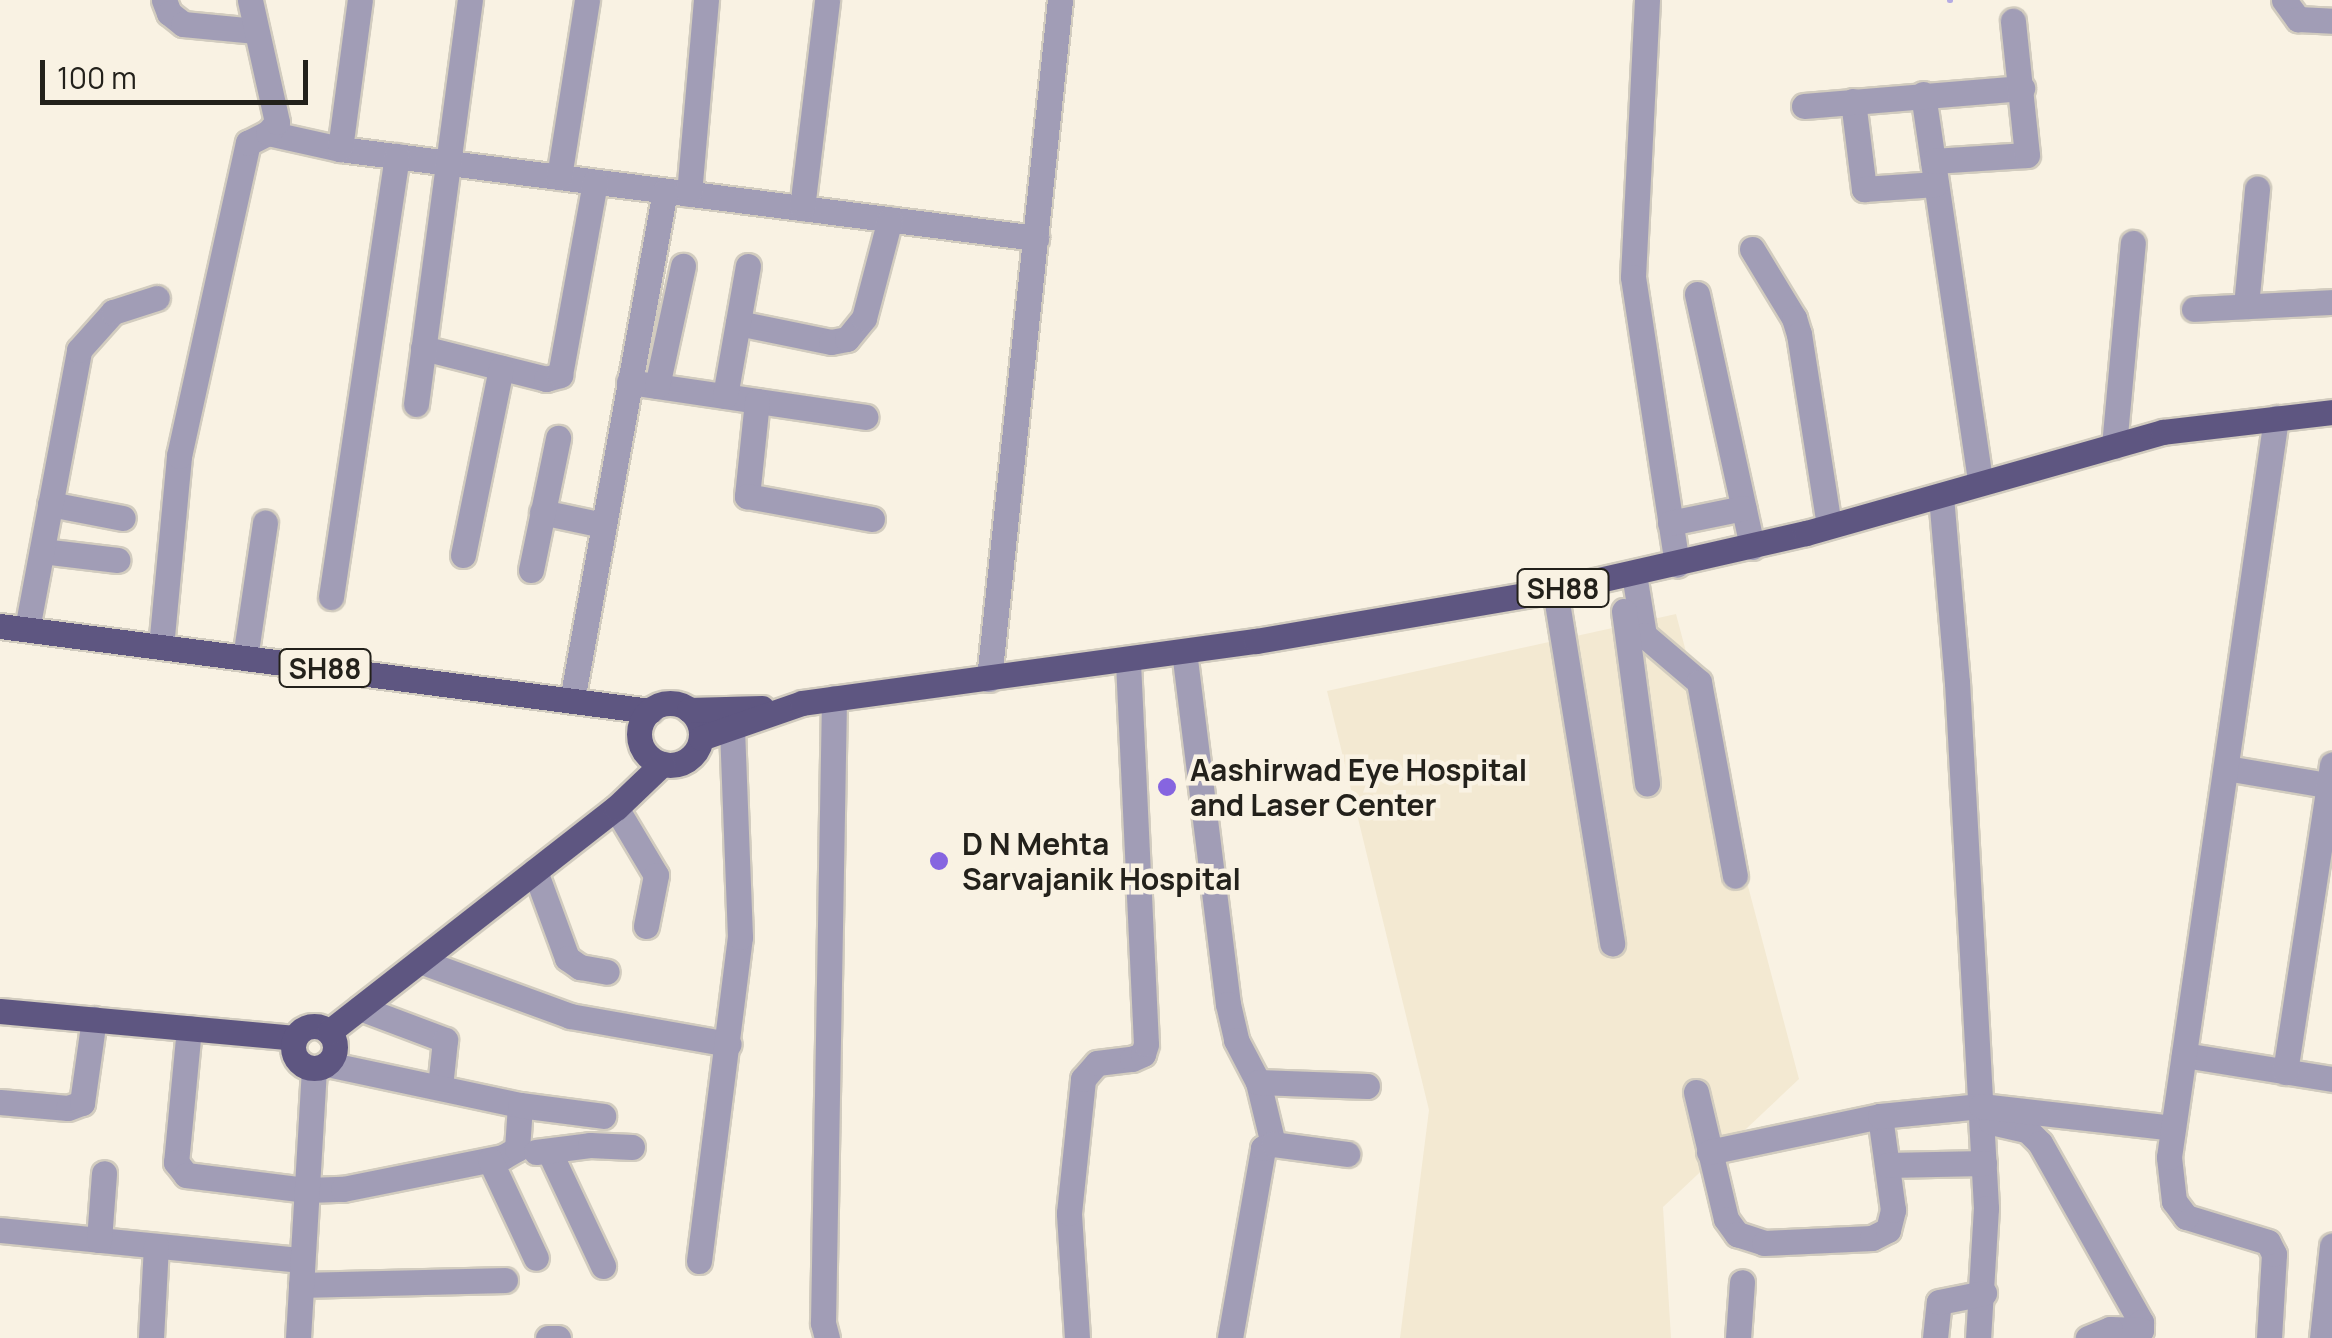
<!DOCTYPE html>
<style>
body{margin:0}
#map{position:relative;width:2332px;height:1338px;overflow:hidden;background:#f9f2e3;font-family:Manrope,sans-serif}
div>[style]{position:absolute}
.built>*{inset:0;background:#f3e9d2}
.stream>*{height:5px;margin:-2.5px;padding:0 2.5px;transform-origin:2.5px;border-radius:2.5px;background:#b5abe3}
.roads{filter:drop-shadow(2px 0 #d2ccbf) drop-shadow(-2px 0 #d2ccbf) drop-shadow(0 2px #d2ccbf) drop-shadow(0 -2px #d2ccbf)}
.minor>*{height:25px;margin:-12.5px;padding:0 12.5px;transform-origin:12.5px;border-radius:12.5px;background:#a19db6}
.major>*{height:25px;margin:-12.5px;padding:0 12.5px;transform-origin:12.5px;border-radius:12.5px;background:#5e5681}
.major>.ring{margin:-12.5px;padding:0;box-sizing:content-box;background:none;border:25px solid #5e5681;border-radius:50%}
.dots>*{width:28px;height:28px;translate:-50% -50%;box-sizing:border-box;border:5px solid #f9f2e3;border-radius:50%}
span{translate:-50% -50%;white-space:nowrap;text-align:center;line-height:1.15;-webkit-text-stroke:9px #f9f2e3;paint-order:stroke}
.shield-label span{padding:2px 8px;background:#f9f2e3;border:2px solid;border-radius:8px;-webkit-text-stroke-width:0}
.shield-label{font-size:28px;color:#23211b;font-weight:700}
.poi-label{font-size:30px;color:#23211b;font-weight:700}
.left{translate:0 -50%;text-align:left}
.scale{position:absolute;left:40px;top:60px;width:268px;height:45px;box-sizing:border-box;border:5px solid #23211b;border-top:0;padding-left:12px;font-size:30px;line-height:35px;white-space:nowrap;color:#23211b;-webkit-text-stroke:8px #f9f2e3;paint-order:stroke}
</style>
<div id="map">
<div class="built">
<i style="clip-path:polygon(1676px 614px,1799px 1079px,1663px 1207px,1671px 1338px,1400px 1338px,1429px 1110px,1327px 691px)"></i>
</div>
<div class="stream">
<i style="left:1949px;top:0;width:1px"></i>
</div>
<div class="roads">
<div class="minor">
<i style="left:164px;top:0;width:14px;rotate:69deg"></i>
<i style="left:169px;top:13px;width:18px;rotate:38deg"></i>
<i style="left:183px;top:24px;width:73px;rotate:5.5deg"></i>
<i style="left:1647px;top:0;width:277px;rotate:92.9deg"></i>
<i style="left:1633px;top:277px;width:291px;rotate:81.3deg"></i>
<i style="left:2284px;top:0;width:24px;rotate:54deg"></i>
<i style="left:2298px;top:19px;width:34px;rotate:3deg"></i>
<i style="left:1923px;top:94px;width:392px;rotate:81.6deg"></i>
<i style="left:1853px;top:101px;width:89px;rotate:82.9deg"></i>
<i style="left:1864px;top:189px;width:72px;rotate:-4deg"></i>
<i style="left:1804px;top:106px;width:219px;rotate:-4.7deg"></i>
<i style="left:268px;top:133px;width:74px;rotate:12.5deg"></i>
<i style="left:340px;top:149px;width:702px;rotate:7.29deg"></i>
<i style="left:340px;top:149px;width:150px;rotate:-82.4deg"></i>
<i style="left:1933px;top:161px;width:94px;rotate:-3.7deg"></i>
<i style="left:2027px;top:155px;width:135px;rotate:-96deg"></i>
<i style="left:559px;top:177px;width:179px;rotate:-81deg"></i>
<i style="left:689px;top:194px;width:195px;rotate:-85deg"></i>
<i style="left:802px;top:208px;width:209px;rotate:-83.1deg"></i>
<i style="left:1752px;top:249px;width:81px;rotate:58.7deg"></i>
<i style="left:1794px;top:318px;width:17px;rotate:73deg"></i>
<i style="left:1799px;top:334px;width:194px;rotate:81.1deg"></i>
<i style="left:1697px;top:294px;width:259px;rotate:77.7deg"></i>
<i style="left:2246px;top:306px;width:118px;rotate:-84.6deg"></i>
<i style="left:2194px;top:309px;width:138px;rotate:-2.9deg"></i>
<i style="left:738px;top:323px;width:95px;rotate:11.5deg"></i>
<i style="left:831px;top:342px;width:16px;rotate:-11deg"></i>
<i style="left:847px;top:339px;width:27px;rotate:-51deg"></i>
<i style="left:864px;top:318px;width:102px;rotate:-75.3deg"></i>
<i style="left:423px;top:348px;width:127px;rotate:14.1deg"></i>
<i style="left:546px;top:379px;width:15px;rotate:-16deg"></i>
<i style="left:560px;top:375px;width:196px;rotate:-79.7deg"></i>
<i style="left:629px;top:382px;width:239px;rotate:8.4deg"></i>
<i style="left:657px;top:386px;width:123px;rotate:-77.8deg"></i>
<i style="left:725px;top:396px;width:132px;rotate:-80deg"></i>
<i style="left:757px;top:401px;width:96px;rotate:96deg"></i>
<i style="left:747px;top:496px;width:127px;rotate:10.4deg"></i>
<i style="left:416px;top:404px;width:408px;rotate:-82.4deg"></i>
<i style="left:2114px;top:446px;width:204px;rotate:-84.7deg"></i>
<i style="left:1941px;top:496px;width:187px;rotate:85.1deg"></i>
<i style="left:1957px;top:682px;width:527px;rotate:86.84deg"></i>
<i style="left:1986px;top:1208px;width:130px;rotate:93.5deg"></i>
<i style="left:50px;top:504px;width:74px;rotate:10.9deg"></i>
<i style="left:542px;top:512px;width:62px;rotate:12deg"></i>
<i style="left:1670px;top:523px;width:75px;rotate:-11.6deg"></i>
<i style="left:42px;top:551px;width:76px;rotate:6.8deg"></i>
<i style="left:463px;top:555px;width:191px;rotate:-78.5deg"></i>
<i style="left:531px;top:570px;width:135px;rotate:-78.4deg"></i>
<i style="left:1634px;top:574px;width:62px;rotate:80.7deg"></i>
<i style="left:1644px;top:635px;width:72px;rotate:40.5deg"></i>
<i style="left:1699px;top:682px;width:197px;rotate:79.5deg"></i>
<i style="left:1555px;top:590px;width:358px;rotate:80.8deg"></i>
<i style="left:331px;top:597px;width:446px;rotate:-81.5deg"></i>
<i style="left:1624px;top:611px;width:174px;rotate:82.4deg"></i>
<i style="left:27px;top:629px;width:284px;rotate:-79.4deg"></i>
<i style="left:79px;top:350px;width:51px;rotate:-48.2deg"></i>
<i style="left:113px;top:312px;width:46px;rotate:-17.7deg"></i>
<i style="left:161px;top:647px;width:192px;rotate:-84.6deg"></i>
<i style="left:179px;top:456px;width:321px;rotate:-77.6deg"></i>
<i style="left:248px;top:143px;width:22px;rotate:-27deg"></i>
<i style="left:268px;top:133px;width:14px;rotate:-51deg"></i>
<i style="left:277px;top:122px;width:125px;rotate:-102.5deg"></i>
<i style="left:1184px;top:651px;width:356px;rotate:82.9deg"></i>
<i style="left:1228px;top:1004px;width:37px;rotate:77deg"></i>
<i style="left:1236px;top:1040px;width:47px;rotate:62.4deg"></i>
<i style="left:1258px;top:1082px;width:64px;rotate:76.4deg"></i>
<i style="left:245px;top:658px;width:137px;rotate:-81.6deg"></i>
<i style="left:989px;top:679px;width:683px;rotate:-84.03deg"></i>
<i style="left:572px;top:700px;width:517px;rotate:-79.65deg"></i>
<i style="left:2226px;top:768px;width:108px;rotate:9.6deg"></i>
<i style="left:616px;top:808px;width:78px;rotate:59.2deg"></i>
<i style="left:656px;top:875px;width:52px;rotate:101.1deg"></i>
<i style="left:535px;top:871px;width:93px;rotate:69.8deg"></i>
<i style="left:567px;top:958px;width:16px;rotate:35deg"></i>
<i style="left:580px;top:967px;width:27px;rotate:10deg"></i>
<i style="left:420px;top:961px;width:160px;rotate:20.1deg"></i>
<i style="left:570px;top:1016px;width:161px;rotate:10deg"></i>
<i style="left:360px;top:1008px;width:91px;rotate:20.6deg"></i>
<i style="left:445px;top:1040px;width:47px;rotate:96.1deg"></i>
<i style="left:189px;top:1028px;width:135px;rotate:95.5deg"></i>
<i style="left:176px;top:1162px;width:16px;rotate:52deg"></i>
<i style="left:186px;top:1175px;width:122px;rotate:7.1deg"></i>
<i style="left:307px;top:1190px;width:36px;rotate:-2deg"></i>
<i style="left:343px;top:1189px;width:163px;rotate:-11.3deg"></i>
<i style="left:503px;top:1157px;width:16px;rotate:-30deg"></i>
<i style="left:517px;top:1149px;width:44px;rotate:-86.1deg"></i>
<i style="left:2184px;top:1055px;width:150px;rotate:9.2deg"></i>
<i style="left:327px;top:1064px;width:197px;rotate:12deg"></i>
<i style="left:520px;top:1105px;width:84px;rotate:7.5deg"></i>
<i style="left:2285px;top:1072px;width:311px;rotate:-81.3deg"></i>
<i style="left:1258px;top:1082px;width:109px;rotate:2.1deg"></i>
<i style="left:1696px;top:1092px;width:130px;rotate:76.7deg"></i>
<i style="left:1726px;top:1219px;width:19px;rotate:54deg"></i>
<i style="left:1737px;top:1234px;width:28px;rotate:18deg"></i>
<i style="left:1764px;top:1243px;width:108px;rotate:-2.7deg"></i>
<i style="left:1872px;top:1238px;width:18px;rotate:-27deg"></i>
<i style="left:1888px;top:1230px;width:21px;rotate:-76deg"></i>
<i style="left:1893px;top:1210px;width:95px;rotate:-97.9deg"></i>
<i style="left:0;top:1102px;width:68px;rotate:5deg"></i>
<i style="left:68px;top:1108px;width:15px;rotate:-20deg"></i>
<i style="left:82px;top:1103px;width:85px;rotate:-81.9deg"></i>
<i style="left:1991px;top:1122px;width:37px;rotate:13deg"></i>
<i style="left:2027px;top:1130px;width:18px;rotate:45deg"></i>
<i style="left:2040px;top:1143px;width:206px;rotate:60.6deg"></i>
<i style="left:2141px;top:1322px;width:8px;rotate:90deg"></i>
<i style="left:2141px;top:1330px;width:31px;rotate:-178deg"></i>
<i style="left:2110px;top:1329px;width:24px;rotate:158deg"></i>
<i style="left:549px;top:1151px;width:127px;rotate:64.8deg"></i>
<i style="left:536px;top:1152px;width:54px;rotate:-7.4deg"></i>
<i style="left:590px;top:1145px;width:42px;rotate:2.7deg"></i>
<i style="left:1709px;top:1152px;width:175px;rotate:-11.9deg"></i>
<i style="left:1880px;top:1116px;width:101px;rotate:-5.7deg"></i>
<i style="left:1981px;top:1106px;width:193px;rotate:6.5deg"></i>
<i style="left:490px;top:1160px;width:108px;rotate:64.9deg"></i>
<i style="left:1887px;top:1165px;width:97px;rotate:-1.2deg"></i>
<i style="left:0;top:1230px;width:303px;rotate:5.7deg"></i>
<i style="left:99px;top:1240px;width:67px;rotate:-85.7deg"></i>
<i style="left:699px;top:1261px;width:327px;rotate:-82.8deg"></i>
<i style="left:740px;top:937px;width:211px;rotate:-92.2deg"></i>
<i style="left:301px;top:1285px;width:204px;rotate:-1.4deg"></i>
<i style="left:151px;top:1338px;width:92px;rotate:-86.9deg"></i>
<i style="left:298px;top:1338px;width:270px;rotate:-86.6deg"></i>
<i style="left:548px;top:1338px;width:10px"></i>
<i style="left:827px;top:1338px;width:16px;rotate:-105deg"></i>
<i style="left:823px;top:1323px;width:625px;rotate:-88.99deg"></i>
<i style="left:1077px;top:1338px;width:125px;rotate:-93.7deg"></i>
<i style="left:1069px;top:1213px;width:135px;rotate:-84deg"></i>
<i style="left:1083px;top:1079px;width:21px;rotate:-49deg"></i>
<i style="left:1097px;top:1063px;width:35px;rotate:-7deg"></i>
<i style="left:1132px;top:1059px;width:12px;rotate:-24deg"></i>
<i style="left:1143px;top:1054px;width:10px;rotate:-73deg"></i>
<i style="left:1146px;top:1044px;width:385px;rotate:-92.7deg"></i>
<i style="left:1230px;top:1338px;width:193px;rotate:-80.1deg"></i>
<i style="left:1263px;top:1148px;width:11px;rotate:-22deg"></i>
<i style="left:1273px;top:1144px;width:75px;rotate:7.7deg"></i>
<i style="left:1738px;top:1338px;width:56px;rotate:-85.9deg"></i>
<i style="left:1935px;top:1338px;width:36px;rotate:-84deg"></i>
<i style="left:1939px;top:1302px;width:46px;rotate:-11.3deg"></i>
<i style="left:2269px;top:1338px;width:84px;rotate:-86.6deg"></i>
<i style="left:2274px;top:1254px;width:13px;rotate:-117deg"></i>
<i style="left:2268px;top:1242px;width:86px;rotate:-163deg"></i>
<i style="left:2186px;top:1217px;width:20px;rotate:-127deg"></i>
<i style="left:2174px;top:1201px;width:44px;rotate:-96.5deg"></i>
<i style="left:2169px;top:1157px;width:747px;rotate:-81.76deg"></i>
<i style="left:2322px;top:1338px;width:93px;rotate:-83.8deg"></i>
</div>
<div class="major">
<i style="left:0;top:626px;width:656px;rotate:7.45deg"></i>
<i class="ring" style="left:639px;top:703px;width:37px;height:37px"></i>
<i style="left:689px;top:710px;width:73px;rotate:-1.6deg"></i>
<i style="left:701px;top:738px;width:107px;rotate:-19.1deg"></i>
<i style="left:802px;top:703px;width:458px;rotate:-7.8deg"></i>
<i style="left:1256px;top:641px;width:303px;rotate:-9.7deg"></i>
<i style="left:1555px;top:590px;width:257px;rotate:-12.8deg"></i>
<i style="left:1806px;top:533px;width:371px;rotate:-15.8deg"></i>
<i style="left:2163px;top:432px;width:170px;rotate:-6.7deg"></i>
<i style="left:0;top:1011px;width:296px;rotate:5.2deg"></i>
<i class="ring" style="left:293px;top:1026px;width:17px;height:17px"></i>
<i style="left:329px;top:1032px;width:364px;rotate:-38deg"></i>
<i style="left:616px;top:808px;width:64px;rotate:-43.7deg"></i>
</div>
</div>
<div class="dots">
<i style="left:1167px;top:787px;background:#8665e0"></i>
<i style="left:939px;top:861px;background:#8665e0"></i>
</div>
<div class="shield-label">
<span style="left:1563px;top:588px">SH88</span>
<span style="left:325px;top:668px">SH88</span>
</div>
<div class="poi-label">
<span class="left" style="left:1190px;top:787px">Aashirwad Eye Hospital<br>and Laser Center</span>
<span class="left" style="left:962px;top:861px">D N Mehta<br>Sarvajanik Hospital</span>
</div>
<div class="scale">100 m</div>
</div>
